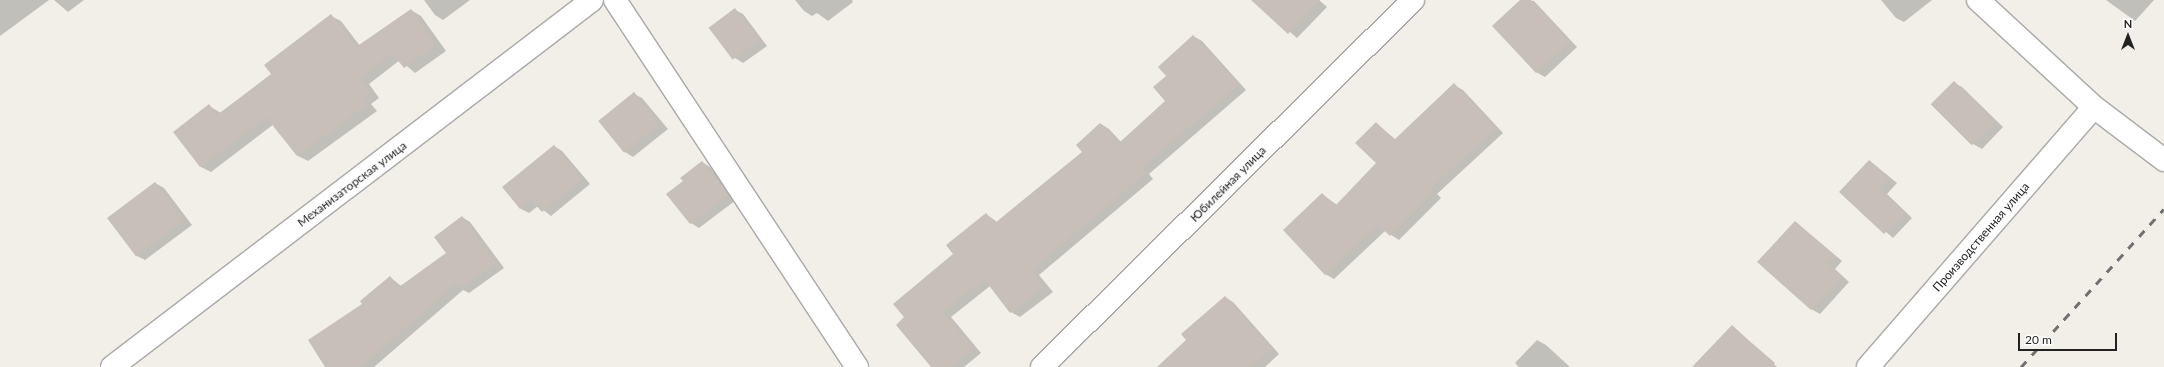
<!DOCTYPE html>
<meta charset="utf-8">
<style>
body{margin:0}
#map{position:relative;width:2164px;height:367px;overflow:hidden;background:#f2efe9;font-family:Lato,sans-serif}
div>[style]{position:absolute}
.shadow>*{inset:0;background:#0003}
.building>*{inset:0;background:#c7bfb8;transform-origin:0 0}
.roads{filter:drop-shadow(1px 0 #a9a9a9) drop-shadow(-1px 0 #a9a9a9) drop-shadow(0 1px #a9a9a9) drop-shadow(0 -1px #a9a9a9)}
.minor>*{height:22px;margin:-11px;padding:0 11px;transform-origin:11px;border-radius:11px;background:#fff}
.rail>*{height:3px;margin-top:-1.5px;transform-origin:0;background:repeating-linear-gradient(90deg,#707070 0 8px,transparent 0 16px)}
span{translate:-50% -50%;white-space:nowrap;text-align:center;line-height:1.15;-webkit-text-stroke:3px #fff;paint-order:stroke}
.street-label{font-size:12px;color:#222}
.north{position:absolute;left:2108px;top:16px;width:40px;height:40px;-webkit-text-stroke:3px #fff;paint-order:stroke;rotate:0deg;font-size:11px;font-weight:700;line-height:16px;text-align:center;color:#222}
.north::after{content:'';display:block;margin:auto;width:14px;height:18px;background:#222;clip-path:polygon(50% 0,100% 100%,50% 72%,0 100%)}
.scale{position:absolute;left:2018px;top:333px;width:99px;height:18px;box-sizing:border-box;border:2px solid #222;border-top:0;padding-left:5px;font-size:12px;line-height:14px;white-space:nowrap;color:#222;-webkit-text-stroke:3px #fff;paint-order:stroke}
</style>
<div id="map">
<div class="shadow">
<i style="clip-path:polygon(0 0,49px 0,0 36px)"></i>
<i style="clip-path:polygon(54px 0,84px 0,68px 12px)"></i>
<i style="clip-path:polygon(424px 0,470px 0,443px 20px,435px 15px)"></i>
<i style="clip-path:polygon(795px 0,852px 0,853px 2px,828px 21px,817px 13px,812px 16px,804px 11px)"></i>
<i style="clip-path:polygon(1253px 0,1319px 0,1327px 7px,1297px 38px)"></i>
<i style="clip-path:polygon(1521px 0,1534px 1px,1577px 47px,1545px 77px,1536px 72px)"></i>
<i style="clip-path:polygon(1881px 0,1932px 0,1904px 22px,1896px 18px)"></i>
<i style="clip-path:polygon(2106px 0,2154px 0,2135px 21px)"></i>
<i style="clip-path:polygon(411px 10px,421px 16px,446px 51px,415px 73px,400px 60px,369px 84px,379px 98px,371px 104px,377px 111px,308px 161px,298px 156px,274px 124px,211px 172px,201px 167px,175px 132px,209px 106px,221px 113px,272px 74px,331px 16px,341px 21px,360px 46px)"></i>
<i style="clip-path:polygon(735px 10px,743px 14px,767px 46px,743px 63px,735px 58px,711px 28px)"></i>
<i style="clip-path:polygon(1193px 36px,1202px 41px,1246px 90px,1149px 174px,1153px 179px,1039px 275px,1053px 292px,1020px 317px,1011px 312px,990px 286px,951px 317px,981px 353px,964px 367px,933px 367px,906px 318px,986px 214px,997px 222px,1083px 152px,1101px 124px,1109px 129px,1121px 142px,1167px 101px,1167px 76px)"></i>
<i style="clip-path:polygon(1954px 83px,1962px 87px,2003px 127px,1982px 149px,1973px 144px)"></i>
<i style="clip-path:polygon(1454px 85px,1463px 90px,1503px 133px,1437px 194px,1441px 198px,1399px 240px,1385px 231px,1334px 279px,1325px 274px,1322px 194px,1337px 205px,1377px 163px,1376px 123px,1396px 140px)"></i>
<i style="clip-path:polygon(634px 94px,642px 98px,668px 129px,633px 157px,625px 152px)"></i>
<i style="clip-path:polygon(554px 146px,562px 151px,590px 184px,551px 216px,538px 206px,529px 213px,521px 209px,504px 187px)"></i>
<i style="clip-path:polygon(1870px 161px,1897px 183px,1887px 194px,1912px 218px,1893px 238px,1840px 192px)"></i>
<i style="clip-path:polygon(702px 162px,710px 167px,736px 200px,699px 228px,691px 223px,668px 194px,684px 181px)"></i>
<i style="clip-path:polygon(155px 183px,164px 188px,192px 225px,145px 260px,137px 256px,108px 218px)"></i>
<i style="clip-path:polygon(462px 217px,470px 222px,504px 268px,469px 293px,463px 290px,374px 367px,326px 367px,364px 305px,390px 277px,401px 286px,447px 253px)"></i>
<i style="clip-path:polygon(1796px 222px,1842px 261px,1835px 269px,1849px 282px,1820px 314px,1811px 309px)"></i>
<i style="clip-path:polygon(1225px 297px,1233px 302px,1279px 354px,1265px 367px,1158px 367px,1187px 340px)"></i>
<i style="clip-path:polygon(1732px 326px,1775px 363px,1771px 367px,1714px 367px)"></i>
<i style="clip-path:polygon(1537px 340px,1546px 345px,1570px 367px,1519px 367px,1515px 363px)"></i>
</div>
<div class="building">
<i style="clip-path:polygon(1251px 0,1320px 0,1288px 34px)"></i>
<i style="clip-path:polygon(1520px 0,1531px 0,1570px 42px,1536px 73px,1492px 26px)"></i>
<i style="left:735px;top:8px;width:40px;height:33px;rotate:53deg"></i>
<i style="clip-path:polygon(411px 9px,436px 45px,404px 68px,392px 53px,360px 78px,370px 92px,362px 98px,367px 105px,297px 156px,266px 117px,200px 167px,173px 132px,209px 104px,217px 115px,271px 74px,264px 65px,331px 14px,356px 47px)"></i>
<i style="clip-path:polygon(1193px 35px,1239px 85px,1141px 168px,1146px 173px,1032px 270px,1045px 287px,1010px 313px,984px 279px,943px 312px,973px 348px,951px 367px,931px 367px,896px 325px,904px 317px,893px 304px,953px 254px,946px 245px,986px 213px,995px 223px,1082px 152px,1076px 145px,1100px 123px,1119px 143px,1165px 101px,1153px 87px,1166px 76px,1158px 67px)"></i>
<i style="left:1954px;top:81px;width:58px;height:33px;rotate:45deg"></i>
<i style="clip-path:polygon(1454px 83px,1495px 128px,1430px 189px,1433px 192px,1390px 236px,1378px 225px,1325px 275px,1283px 230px,1322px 193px,1335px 206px,1376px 163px,1355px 143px,1376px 122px,1394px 140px)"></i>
<i style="left:634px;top:92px;width:41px;height:46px;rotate:51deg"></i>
<i style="clip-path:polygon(554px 145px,582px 179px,542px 212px,531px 200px,520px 209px,502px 187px)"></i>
<i style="clip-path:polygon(1869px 160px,1889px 178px,1879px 189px,1905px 213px,1884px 234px,1839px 192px)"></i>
<i style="clip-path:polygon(702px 161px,728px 195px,690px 224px,666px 194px,683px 181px,680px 178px)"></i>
<i style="left:155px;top:182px;width:48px;height:60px;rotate:53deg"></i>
<i style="clip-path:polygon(462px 216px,496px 263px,460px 289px,456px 284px,360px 367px,325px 367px,308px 340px,362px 304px,360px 301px,390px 276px,399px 287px,446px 253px,434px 237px)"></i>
<i style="clip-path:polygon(1795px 221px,1834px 256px,1827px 263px,1842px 277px,1811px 310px,1757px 262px)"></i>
<i style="clip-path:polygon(1225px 296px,1272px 349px,1251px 367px,1157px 367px,1186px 340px,1181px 334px)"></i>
<i style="clip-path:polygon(1732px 325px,1777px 367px,1692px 367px)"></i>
</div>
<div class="roads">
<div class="minor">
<i style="left:615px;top:0;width:440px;rotate:56.6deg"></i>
<i style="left:1978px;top:0;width:158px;rotate:42.7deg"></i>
<i style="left:2094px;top:107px;width:88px;rotate:37.1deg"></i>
<i style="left:112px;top:367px;width:604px;rotate:-37.4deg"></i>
<i style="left:1042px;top:367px;width:522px;rotate:-44.69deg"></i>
<i style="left:1868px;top:367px;width:344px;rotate:-49deg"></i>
</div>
</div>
<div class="rail">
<i style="left:2021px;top:367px;width:213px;rotate:-47.9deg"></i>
</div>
<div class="street-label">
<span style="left:352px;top:184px;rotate:-37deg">Механизаторская улица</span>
<span style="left:1228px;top:184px;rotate:-45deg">Юбилейная улица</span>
<span style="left:1981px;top:237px;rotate:-49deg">Производственная улица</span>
</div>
<div class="north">N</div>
<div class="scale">20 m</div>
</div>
